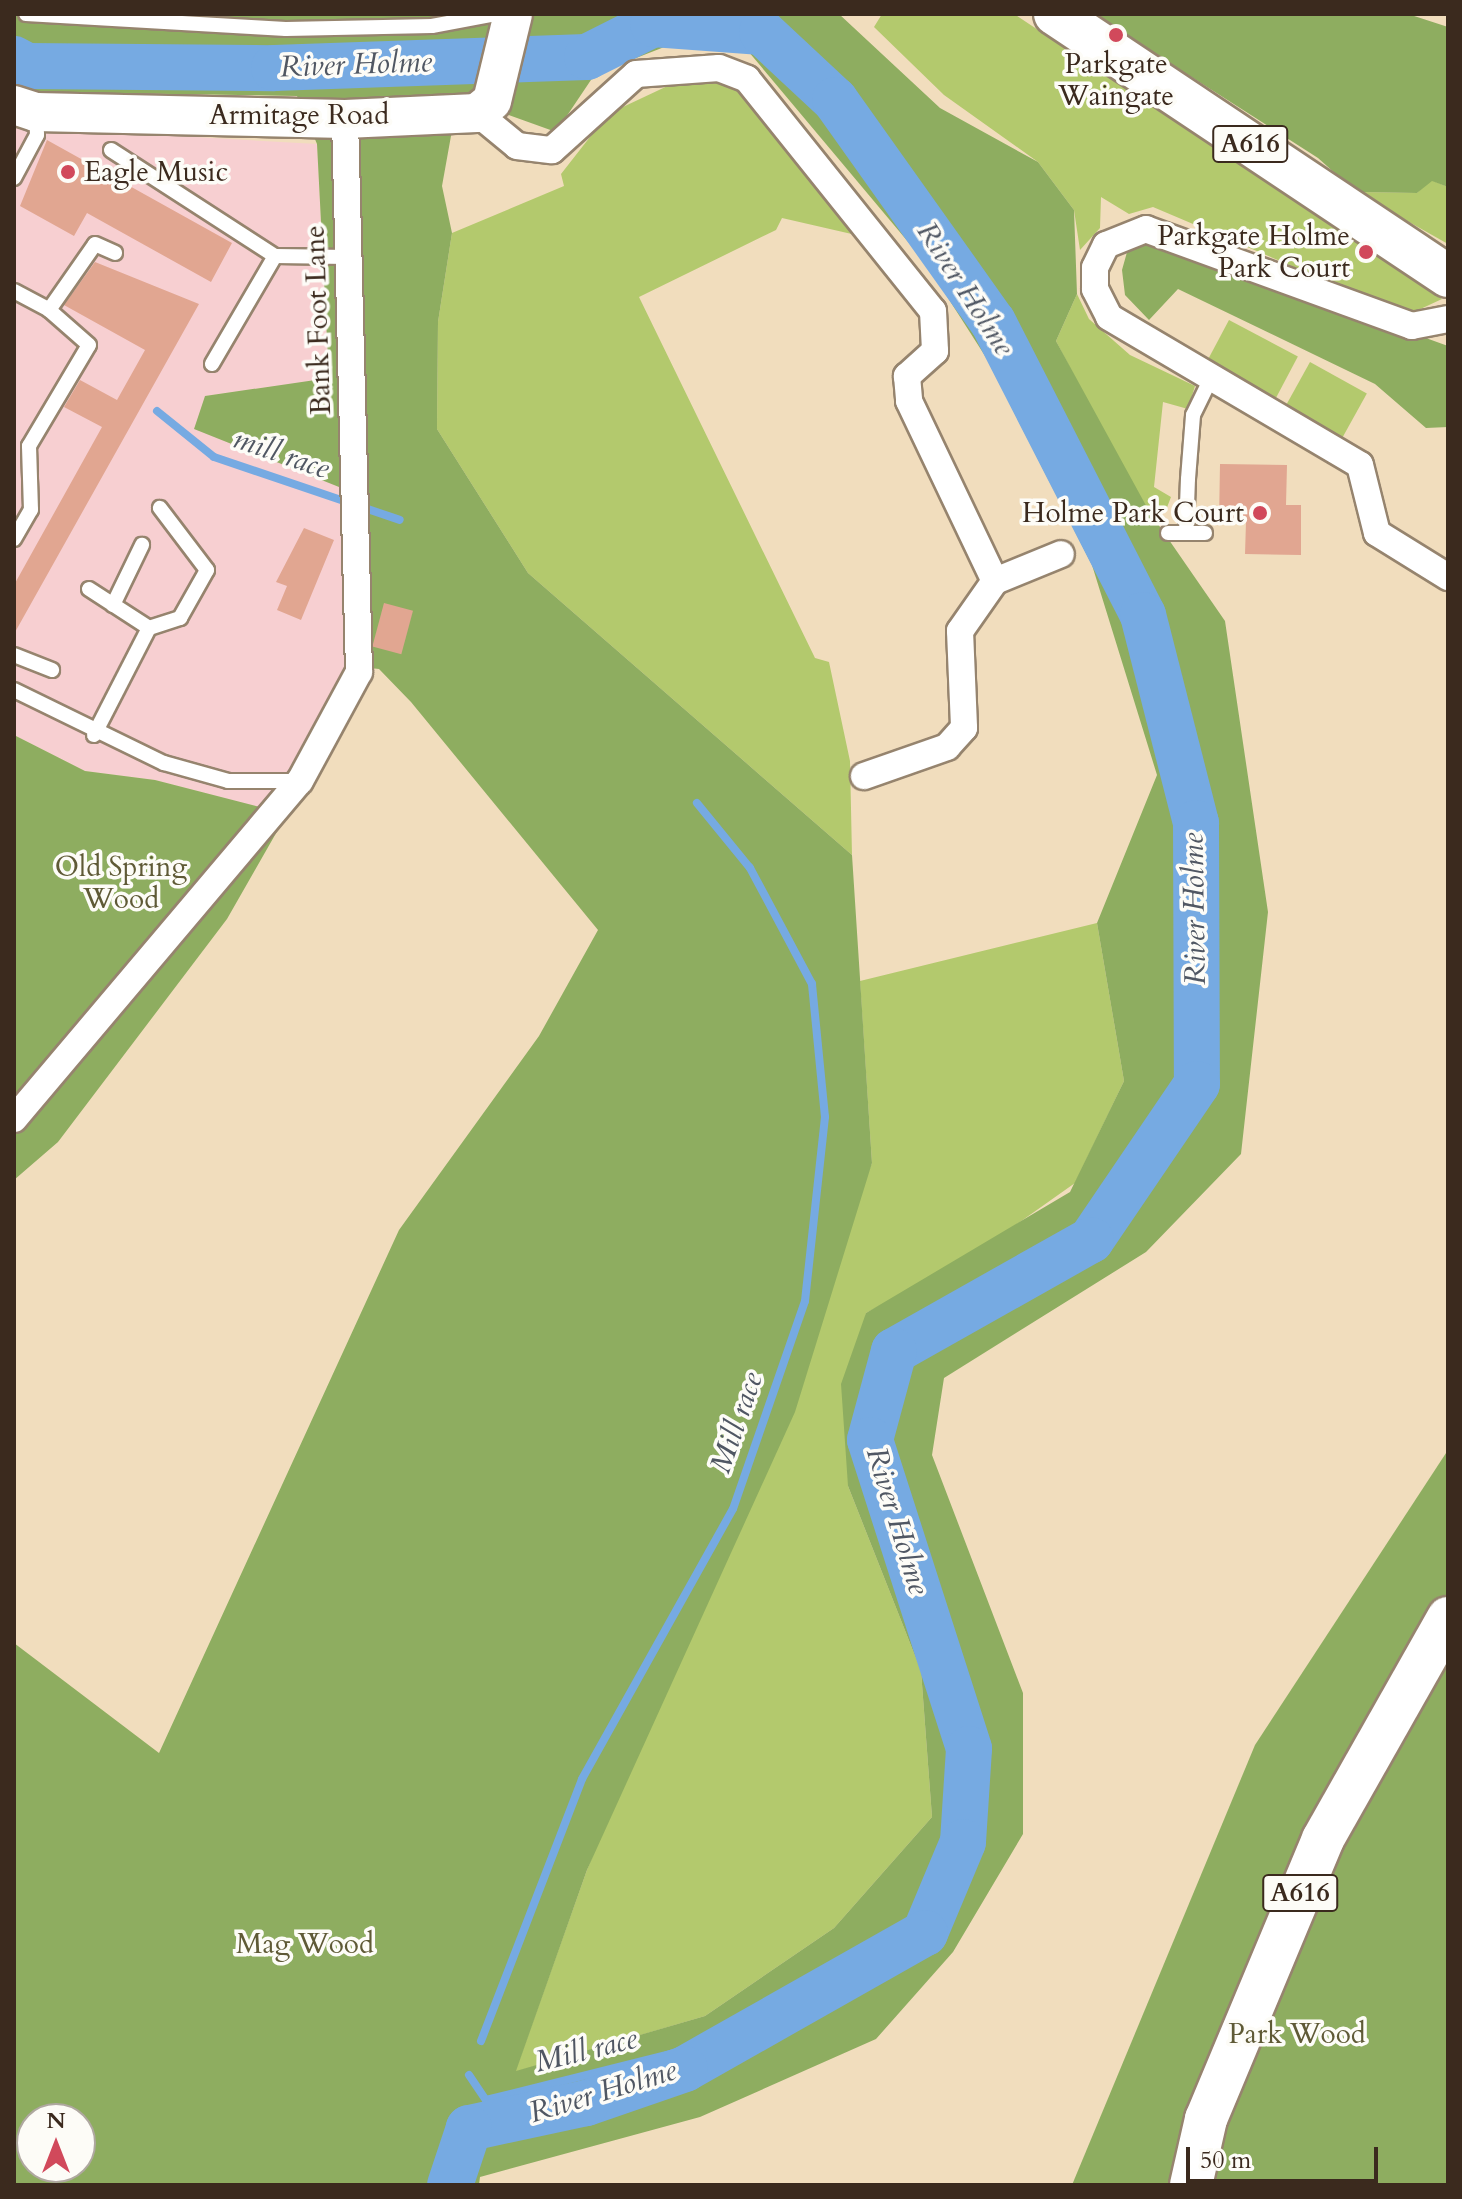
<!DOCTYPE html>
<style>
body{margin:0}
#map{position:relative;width:1462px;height:2199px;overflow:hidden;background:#f1ddbd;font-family:Cardo,serif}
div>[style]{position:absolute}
.built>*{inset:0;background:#f7cfd1}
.green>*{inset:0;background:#b3c96d;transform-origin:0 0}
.forest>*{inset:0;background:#8ead60}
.stream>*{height:8px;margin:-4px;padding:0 4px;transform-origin:4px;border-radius:4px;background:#76aae2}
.river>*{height:46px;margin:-23px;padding:0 23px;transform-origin:23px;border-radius:23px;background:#76aae2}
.building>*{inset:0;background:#e1a691;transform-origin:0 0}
.roads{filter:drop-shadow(2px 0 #96846e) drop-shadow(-2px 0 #96846e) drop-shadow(0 2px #96846e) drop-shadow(0 -2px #96846e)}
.lane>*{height:14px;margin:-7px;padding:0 7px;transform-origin:7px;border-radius:7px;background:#fff}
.street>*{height:26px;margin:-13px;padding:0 13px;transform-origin:13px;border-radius:13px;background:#fff}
.secondary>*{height:38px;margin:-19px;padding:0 19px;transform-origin:19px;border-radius:19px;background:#fff}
.primary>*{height:42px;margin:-21px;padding:0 21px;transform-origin:21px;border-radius:21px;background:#fff}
.dots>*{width:22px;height:22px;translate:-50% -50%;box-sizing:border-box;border:4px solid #fdfcf7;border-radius:50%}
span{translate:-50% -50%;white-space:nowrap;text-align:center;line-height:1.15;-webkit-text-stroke:7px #fdfcf7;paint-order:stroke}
.shield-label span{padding:2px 6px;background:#fdfcf7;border:2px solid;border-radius:6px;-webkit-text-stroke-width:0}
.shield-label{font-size:26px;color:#3b2a1e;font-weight:700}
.poi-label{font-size:28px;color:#3b2a1e}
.left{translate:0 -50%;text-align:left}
.right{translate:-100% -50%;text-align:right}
.street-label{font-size:28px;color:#3b2a1e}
.park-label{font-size:28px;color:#5f5a36}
.water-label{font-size:30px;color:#505763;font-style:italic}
.frame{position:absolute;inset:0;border:16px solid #3b2a1e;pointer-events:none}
.north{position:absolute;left:16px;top:2103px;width:80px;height:80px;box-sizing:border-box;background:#fdfcf7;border:2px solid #afa8a0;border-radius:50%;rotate:0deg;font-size:22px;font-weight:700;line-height:32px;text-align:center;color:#3b2a1e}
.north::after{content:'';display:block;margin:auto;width:28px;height:36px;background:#d1495b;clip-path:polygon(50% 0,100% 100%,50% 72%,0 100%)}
.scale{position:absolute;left:1186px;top:2147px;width:192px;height:36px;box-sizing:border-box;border:4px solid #3b2a1e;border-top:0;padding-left:10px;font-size:24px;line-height:28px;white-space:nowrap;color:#3b2a1e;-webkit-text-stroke:6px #fdfcf7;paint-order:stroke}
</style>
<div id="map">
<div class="built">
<i style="clip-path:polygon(14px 115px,38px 128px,317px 144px,329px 379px,205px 396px,344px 489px,352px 666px,266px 809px,155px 780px,85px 771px,14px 735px)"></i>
</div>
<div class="green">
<i style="clip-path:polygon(882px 14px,1014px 14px,1442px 299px,1414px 312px,1384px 305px,1153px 207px,1129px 214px,1101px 197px,1100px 228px,1080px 250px,1074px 210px,1038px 162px,944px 95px,874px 27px)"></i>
<i style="clip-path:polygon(676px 82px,731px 84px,856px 235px,782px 218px,776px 230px,639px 297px,815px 658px,829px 662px,850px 761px,852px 855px,528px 573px,437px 429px,438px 322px,452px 233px,564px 186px,561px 174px,608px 114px)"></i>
<i style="clip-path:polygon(1431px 180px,1448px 187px,1448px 244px,1356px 192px,1417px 193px)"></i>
<i style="clip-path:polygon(1077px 294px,1089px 319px,1130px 355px,1195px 386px,1188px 409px,1163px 402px,1154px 487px,1171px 497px,1166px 510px,1149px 511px,1139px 499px,1056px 341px)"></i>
<i style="left:1229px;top:320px;width:78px;height:51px;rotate:28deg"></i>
<i style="left:1310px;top:362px;width:65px;height:52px;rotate:29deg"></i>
<i style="clip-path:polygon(1097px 923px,1124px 1081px,1075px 1183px,966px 1260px,866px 1313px,848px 1486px,921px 1671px,932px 1817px,834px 1928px,705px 2016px,515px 2072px,587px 1870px,872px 1163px,860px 981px)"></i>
</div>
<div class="forest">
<i style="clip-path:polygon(evenodd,14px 14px,839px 14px,940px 108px,1038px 162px,1074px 210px,1077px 294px,1056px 341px,1149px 511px,1225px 621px,1268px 912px,1241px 1154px,1146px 1252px,944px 1378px,932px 1455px,1023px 1693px,1023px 1834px,953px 1952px,876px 2039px,700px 2117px,480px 2177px,479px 2185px,14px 2185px,14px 1643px,159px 1753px,399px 1230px,539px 1036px,598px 930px,411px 702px,379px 669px,352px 666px,344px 489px,194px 429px,205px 396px,329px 378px,317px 144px,297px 96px,37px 92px,14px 80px,14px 14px,672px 44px,748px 51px,925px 262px,987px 359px,1092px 565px,1157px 775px,1097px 923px,1124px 1081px,1070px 1192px,866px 1313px,841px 1384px,848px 1486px,921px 1671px,932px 1817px,834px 1928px,705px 2016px,516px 2071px,587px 1870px,795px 1412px,872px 1163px,852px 855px,528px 573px,437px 429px,438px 322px,452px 233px,442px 186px,458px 97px,556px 132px,595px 74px,672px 44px,14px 14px,32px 2119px,80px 2119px,80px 2167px,32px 2167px,32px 2119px)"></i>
<i style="clip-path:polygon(1093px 14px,1408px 14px,1448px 27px,1448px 187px,1432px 181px,1417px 193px,1356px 192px,1318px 158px)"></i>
<i style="clip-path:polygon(1152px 239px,1448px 346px,1448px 427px,1426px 428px,1375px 384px,1178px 289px,1149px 320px,1125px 295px,1122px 270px,1129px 245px)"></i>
<i style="clip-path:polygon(14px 735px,85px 771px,155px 780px,287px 814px,227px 919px,58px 1142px,14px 1180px)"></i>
<i style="clip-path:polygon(1448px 1450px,1448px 2185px,1072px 2185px,1255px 1745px)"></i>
</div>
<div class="stream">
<i style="left:157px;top:411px;width:73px;rotate:38.9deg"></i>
<i style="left:214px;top:457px;width:196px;rotate:18.7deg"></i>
<i style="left:481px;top:2041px;width:281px;rotate:-68.9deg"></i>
<i style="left:582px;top:1779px;width:309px;rotate:-60.8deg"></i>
<i style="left:733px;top:1509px;width:220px;rotate:-70.9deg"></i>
<i style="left:805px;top:1301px;width:185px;rotate:-83.8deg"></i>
<i style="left:825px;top:1117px;width:134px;rotate:-95.6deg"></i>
<i style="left:812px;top:984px;width:132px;rotate:-118.1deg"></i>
<i style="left:750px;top:868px;width:84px;rotate:-129.2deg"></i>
<i style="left:469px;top:2075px;width:30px;rotate:56deg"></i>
<i style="left:486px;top:2100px;width:248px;rotate:-14deg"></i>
</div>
<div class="river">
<i style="left:14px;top:59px;width:15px;rotate:28deg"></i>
<i style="left:27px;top:66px;width:247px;rotate:0.5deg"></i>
<i style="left:274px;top:68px;width:313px;rotate:-2deg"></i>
<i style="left:587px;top:57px;width:74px;rotate:-26.6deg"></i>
<i style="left:653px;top:24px;width:109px;rotate:4.2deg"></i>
<i style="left:762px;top:32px;width:100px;rotate:43deg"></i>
<i style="left:835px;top:100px;width:272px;rotate:54.6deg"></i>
<i style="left:993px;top:322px;width:329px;rotate:62.9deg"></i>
<i style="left:1143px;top:615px;width:215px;rotate:75.7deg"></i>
<i style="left:1196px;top:823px;width:261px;rotate:89.8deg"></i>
<i style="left:1197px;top:1084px;width:189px;rotate:124.2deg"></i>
<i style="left:1091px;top:1240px;width:226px;rotate:150.6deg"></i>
<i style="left:894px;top:1351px;width:92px;rotate:105.1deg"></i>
<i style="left:870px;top:1440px;width:324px;rotate:72.2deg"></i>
<i style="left:969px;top:1749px;width:93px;rotate:93.7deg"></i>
<i style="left:963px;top:1842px;width:99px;rotate:112.7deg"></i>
<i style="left:925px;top:1933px;width:276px;rotate:150.5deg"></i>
<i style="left:685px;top:2069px;width:105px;rotate:161deg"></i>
<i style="left:586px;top:2103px;width:120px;rotate:167.9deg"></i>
<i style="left:469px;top:2128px;width:60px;rotate:108.4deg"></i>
</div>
<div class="building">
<i style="clip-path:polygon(47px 140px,232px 243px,211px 282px,87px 213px,74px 236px,20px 206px)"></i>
<i style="clip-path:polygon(95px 262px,199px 304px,14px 634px,14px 585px,102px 427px,64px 407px,80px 380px,117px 400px,145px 350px,64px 305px)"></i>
<i style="clip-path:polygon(1220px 464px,1287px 465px,1286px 505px,1301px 505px,1301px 555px,1245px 554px,1246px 522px,1219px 522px)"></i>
<i style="clip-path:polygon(304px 528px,334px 540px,301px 620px,277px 610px,287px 586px,276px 582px)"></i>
<i style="left:384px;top:603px;width:30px;height:45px;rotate:15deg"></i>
</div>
<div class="roads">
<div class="lane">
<i style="left:26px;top:14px;width:260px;rotate:3.3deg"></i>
<i style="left:286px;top:29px;width:146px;rotate:-1.2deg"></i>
<i style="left:432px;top:26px;width:66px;rotate:-10.5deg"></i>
<i style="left:111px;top:150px;width:195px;rotate:32.9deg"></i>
<i style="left:275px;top:256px;width:125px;rotate:120.3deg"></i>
<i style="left:14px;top:178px;width:49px;rotate:-61.9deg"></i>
<i style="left:37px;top:135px;width:23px;rotate:-92deg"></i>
<i style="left:275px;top:256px;width:73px;rotate:0.8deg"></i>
<i style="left:14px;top:291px;width:40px;rotate:28deg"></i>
<i style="left:49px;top:310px;width:80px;rotate:-55.1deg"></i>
<i style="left:95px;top:244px;width:22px;rotate:24deg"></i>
<i style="left:1168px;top:533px;width:18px"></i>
<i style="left:1205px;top:533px;width:19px;rotate:180deg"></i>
<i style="left:1186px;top:533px;width:54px;rotate:-87.9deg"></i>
<i style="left:1188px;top:479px;width:64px;rotate:-85.5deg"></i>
<i style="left:1193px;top:415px;width:39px;rotate:-64deg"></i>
<i style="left:14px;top:539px;width:34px;rotate:-60deg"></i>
<i style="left:31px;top:510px;width:64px;rotate:-91.8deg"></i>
<i style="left:29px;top:446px;width:117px;rotate:-59.3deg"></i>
<i style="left:89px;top:345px;width:53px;rotate:-138.8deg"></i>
<i style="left:89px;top:589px;width:72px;rotate:33deg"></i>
<i style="left:113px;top:605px;width:67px;rotate:-64.2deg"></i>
<i style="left:14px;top:655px;width:41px;rotate:21.5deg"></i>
<i style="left:14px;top:690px;width:167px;rotate:26deg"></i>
<i style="left:164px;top:763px;width:66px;rotate:15.7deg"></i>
<i style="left:228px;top:781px;width:71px"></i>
<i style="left:94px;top:735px;width:120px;rotate:-62.8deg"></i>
<i style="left:149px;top:628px;width:33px;rotate:-18deg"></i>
<i style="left:180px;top:618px;width:55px;rotate:-60.6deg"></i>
<i style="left:207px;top:570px;width:78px;rotate:-127.2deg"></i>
</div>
<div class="street">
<i style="left:477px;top:113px;width:52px;rotate:39.5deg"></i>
<i style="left:517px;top:146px;width:35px;rotate:7deg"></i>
<i style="left:552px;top:150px;width:113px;rotate:-42.1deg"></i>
<i style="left:636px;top:74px;width:83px;rotate:-4.1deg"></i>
<i style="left:719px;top:68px;width:30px;rotate:21deg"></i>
<i style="left:747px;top:79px;width:297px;rotate:51.3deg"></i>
<i style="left:933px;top:311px;width:40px;rotate:87.1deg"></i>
<i style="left:935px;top:351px;width:38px;rotate:138deg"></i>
<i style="left:907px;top:376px;width:25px;rotate:85deg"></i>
<i style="left:909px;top:401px;width:199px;rotate:64.5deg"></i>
<i style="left:995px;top:581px;width:61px;rotate:125deg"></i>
<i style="left:960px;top:631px;width:97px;rotate:87.6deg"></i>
<i style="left:964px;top:728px;width:25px;rotate:132deg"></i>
<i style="left:947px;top:747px;width:88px;rotate:160.7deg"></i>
<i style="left:1448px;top:319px;width:37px;rotate:169deg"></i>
<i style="left:1412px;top:326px;width:283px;rotate:-160deg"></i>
<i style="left:1146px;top:229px;width:43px;rotate:158.2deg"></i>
<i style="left:1106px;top:245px;width:25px;rotate:116deg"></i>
<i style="left:1095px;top:268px;width:21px;rotate:90deg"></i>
<i style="left:1095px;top:289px;width:31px;rotate:63deg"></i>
<i style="left:1109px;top:317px;width:291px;rotate:30.5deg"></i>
<i style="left:1360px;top:465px;width:70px;rotate:76deg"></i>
<i style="left:1377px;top:533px;width:84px;rotate:31.8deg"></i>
<i style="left:995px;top:581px;width:71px;rotate:-22.2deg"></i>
<i style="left:14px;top:1119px;width:443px;rotate:-49.8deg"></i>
<i style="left:300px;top:781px;width:124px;rotate:-61.6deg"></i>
<i style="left:359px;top:672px;width:553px;rotate:-91.45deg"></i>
</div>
<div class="secondary">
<i style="left:14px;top:105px;width:23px;rotate:18deg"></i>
<i style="left:36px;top:112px;width:309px;rotate:1.3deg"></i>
<i style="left:345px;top:119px;width:132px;rotate:-2.6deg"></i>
<i style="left:477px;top:113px;width:19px;rotate:-39deg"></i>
<i style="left:492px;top:101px;width:89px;rotate:-76.4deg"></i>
</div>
<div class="primary">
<i style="left:1055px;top:14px;width:472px;rotate:33.7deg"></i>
<i style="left:1191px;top:2185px;width:68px;rotate:-77.2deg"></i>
<i style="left:1206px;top:2119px;width:303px;rotate:-67.3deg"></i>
<i style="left:1323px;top:1839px;width:254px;rotate:-60.5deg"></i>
</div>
</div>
<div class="dots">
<i style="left:1116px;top:35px;background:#d1495b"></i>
<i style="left:68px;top:172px;background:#d1495b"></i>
<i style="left:1366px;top:252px;background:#d1495b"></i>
<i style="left:1260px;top:513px;background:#d1495b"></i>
</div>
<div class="shield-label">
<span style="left:1250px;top:144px">A616</span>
<span style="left:1300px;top:1893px">A616</span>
</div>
<div class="poi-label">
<span style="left:1116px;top:80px">Parkgate<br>Waingate</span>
<span class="left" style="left:84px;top:172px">Eagle Music</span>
<span class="right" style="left:1350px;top:252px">Parkgate Holme<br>Park Court</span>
<span class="right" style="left:1244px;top:513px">Holme Park Court</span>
</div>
<div class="street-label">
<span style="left:299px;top:115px">Armitage Road</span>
<span style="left:318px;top:320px;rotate:-92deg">Bank Foot Lane</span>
</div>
<div class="park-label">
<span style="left:121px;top:883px">Old Spring<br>Wood</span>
<span style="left:305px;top:1944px">Mag Wood</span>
<span style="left:1297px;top:2034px">Park Wood</span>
</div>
<div class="water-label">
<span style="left:356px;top:65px;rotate:-2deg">River Holme</span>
<span style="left:965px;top:289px;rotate:57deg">River Holme</span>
<span style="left:281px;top:454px;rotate:19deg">mill race</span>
<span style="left:1195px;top:909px;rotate:-91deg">River Holme</span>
<span style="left:737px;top:1423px;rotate:-71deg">Mill race</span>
<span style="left:897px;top:1521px;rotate:73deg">River Holme</span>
<span style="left:586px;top:2051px;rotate:-14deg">Mill race</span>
<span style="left:603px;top:2092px;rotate:-17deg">River Holme</span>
</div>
<div class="frame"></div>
<div class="north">N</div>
<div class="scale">50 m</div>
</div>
